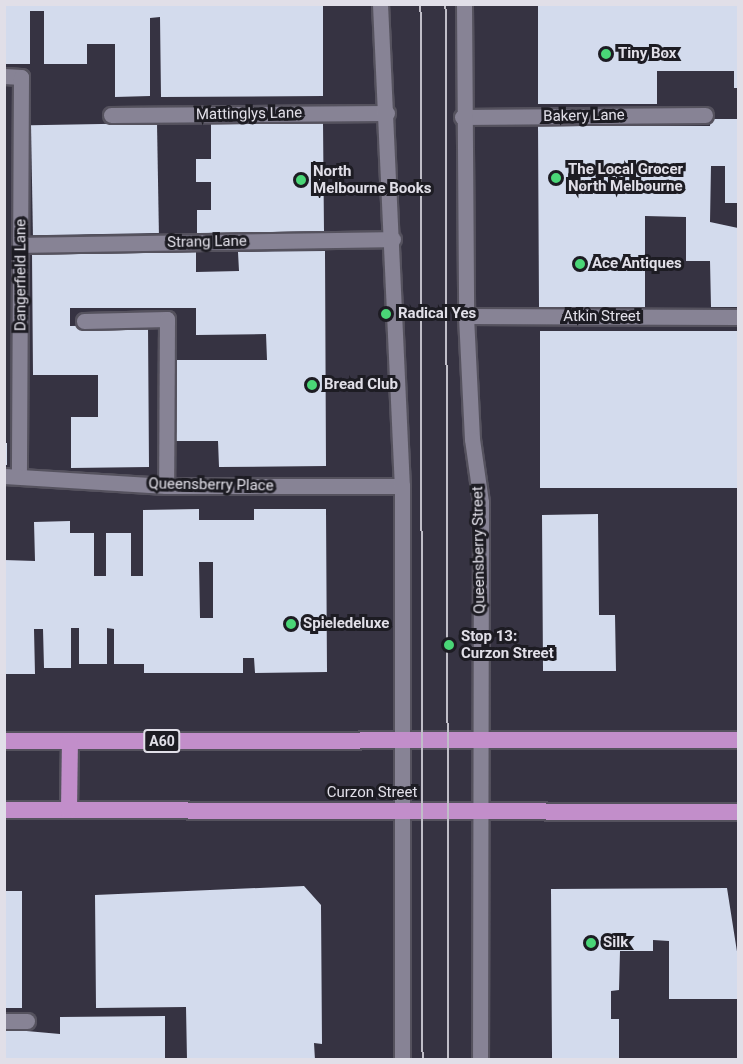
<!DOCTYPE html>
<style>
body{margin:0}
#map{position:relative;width:743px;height:1064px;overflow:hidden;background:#363342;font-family:Roboto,sans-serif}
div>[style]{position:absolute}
.building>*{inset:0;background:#d3dbed;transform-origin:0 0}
.roads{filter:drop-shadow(2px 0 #55525e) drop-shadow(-2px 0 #55525e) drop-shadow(0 2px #55525e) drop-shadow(0 -2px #55525e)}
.service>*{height:15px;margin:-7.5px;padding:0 7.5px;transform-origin:7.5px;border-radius:7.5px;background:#878395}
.minor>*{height:15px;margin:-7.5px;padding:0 7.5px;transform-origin:7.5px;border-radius:7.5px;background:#878395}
.tertiary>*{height:15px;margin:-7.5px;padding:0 7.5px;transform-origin:7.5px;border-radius:7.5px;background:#878395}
.trunk>*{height:16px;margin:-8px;padding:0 8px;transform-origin:8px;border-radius:8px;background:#c28eca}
.tram>*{height:1.5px;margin:-0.75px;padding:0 0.75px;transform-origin:0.75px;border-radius:0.75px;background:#c0bec8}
.dots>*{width:16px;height:16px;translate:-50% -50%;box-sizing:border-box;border:3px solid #1d1c23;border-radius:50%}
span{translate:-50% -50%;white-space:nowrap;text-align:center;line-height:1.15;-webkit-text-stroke:6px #1d1c23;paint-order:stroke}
.shield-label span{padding:2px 4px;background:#1d1c23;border:2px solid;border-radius:4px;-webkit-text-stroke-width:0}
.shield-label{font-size:14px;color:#e1dfe8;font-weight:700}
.poi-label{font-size:15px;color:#e1dfe8;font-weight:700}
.left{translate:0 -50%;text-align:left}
.street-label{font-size:15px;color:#e1dfe8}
.frame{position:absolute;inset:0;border:6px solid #e1dfe8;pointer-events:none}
</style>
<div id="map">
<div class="building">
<i style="clip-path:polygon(4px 4px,323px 4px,323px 96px,161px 97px,160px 17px,150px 18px,150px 96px,115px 97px,115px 44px,87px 44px,87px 64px,44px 64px,44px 11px,30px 11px,30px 64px,4px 64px)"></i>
<i style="clip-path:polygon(538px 4px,738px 4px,738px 88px,734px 88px,734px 71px,657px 71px,657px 104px,538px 104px)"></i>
<i style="clip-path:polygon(710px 119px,738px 119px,738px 203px,725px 203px,725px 166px,711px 166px,710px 222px,738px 228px,738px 307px,711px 307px,710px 261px,686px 261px,686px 217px,645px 216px,645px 307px,539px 307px,538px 126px,710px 126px)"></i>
<i style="clip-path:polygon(211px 122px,323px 122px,324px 232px,197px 233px,197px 210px,211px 210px,211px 182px,196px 182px,196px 159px,211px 159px)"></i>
<i style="left:157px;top:123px;width:110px;height:126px;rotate:89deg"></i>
<i style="clip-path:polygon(325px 251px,326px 466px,219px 467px,218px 441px,169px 441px,169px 360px,267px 360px,266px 334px,196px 335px,196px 308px,70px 308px,70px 326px,148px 325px,149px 467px,71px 468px,71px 417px,98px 417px,98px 375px,33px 375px,32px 253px,196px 252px,196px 272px,239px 271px,238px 252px)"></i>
<i style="left:738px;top:331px;width:157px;height:198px;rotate:90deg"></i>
<i style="left:4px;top:443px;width:3px;height:22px"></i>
<i style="clip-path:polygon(evenodd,199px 509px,199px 520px,254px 520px,254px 509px,326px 509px,327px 672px,255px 673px,254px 658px,243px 658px,243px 673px,144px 673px,144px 664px,114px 664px,114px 629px,107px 628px,107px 664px,79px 664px,79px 628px,71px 628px,71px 668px,44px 668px,43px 629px,34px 629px,35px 674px,4px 674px,4px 560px,35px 561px,34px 522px,70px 521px,70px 533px,94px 533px,94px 576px,106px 576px,106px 533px,131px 533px,131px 576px,143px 576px,143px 510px,199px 509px,199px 562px,213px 562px,213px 618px,200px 618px,199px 562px)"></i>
<i style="clip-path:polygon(598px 514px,599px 615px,615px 615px,616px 671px,543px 671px,542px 515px)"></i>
<i style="clip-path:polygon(304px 886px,321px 905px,322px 1044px,314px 1043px,315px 1060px,187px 1060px,186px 1007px,96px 1008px,95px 895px)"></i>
<i style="clip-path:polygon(727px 888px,738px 958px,738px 999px,669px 999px,669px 941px,653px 940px,653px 951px,620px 951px,619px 990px,611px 991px,611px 1019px,619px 1019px,619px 1058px,552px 1058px,551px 889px)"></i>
<i style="left:22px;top:891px;width:117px;height:18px;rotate:90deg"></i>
<i style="clip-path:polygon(165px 1016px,165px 1060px,4px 1060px,4px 1029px,60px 1034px,60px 1017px)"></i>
</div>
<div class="roads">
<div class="service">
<i style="left:4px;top:76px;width:17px;rotate:3deg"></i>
<i style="left:21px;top:77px;width:399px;rotate:90.3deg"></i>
<i style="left:111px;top:115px;width:276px;rotate:-0.4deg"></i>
<i style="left:462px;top:117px;width:243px;rotate:-0.5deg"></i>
<i style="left:22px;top:245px;width:371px;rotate:-0.9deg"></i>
<i style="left:466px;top:316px;width:272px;rotate:0.2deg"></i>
<i style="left:84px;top:321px;width:83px;rotate:-1.4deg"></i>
<i style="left:167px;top:319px;width:167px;rotate:90.3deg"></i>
<i style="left:4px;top:1021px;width:23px"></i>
</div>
<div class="minor">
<i style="left:4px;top:476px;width:162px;rotate:3.5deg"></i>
<i style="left:166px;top:486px;width:236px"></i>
</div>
<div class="tertiary">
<i style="left:380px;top:4px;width:483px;rotate:87.4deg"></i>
<i style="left:402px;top:486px;width:574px;rotate:90deg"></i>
<i style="left:464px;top:4px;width:312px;rotate:89.6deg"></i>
<i style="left:466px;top:316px;width:123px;rotate:87.2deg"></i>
<i style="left:472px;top:439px;width:64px;rotate:81.9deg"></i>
<i style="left:481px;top:502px;width:558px;rotate:90.1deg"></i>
</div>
<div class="trunk">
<i style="left:4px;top:741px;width:734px;rotate:-0.08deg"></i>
<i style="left:4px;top:810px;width:734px;rotate:0.16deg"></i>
<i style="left:69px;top:810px;width:69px;rotate:-89.2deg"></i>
</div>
</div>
<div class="tram">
<i style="left:421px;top:4px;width:1056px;rotate:89.89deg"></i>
<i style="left:446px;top:4px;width:1056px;rotate:89.84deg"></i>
</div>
<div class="dots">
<i style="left:606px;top:54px;background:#4ad677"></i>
<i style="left:556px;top:178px;background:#4ad677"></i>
<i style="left:301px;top:180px;background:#4ad677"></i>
<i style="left:580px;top:264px;background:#4ad677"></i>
<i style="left:386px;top:314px;background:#4ad677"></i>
<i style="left:312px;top:385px;background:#4ad677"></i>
<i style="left:291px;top:624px;background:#4ad677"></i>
<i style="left:449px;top:645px;background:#4ad677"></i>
<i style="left:591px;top:943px;background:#4ad677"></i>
</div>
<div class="shield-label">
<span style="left:162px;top:741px">A60</span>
</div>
<div class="poi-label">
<span class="left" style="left:618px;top:54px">Tiny Box</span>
<span class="left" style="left:568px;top:178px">The Local Grocer<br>North Melbourne</span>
<span class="left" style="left:313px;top:180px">North<br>Melbourne Books</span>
<span class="left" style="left:592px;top:264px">Ace Antiques</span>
<span class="left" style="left:398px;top:314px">Radical Yes</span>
<span class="left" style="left:324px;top:385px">Bread Club</span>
<span class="left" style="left:303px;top:624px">Spieledeluxe</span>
<span class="left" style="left:461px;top:645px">Stop 13:<br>Curzon Street</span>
<span class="left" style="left:603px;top:943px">Silk</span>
</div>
<div class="street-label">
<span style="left:249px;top:114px;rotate:-1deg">Mattinglys Lane</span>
<span style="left:584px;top:116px;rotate:-1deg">Bakery Lane</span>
<span style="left:207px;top:242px;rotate:-1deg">Strang Lane</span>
<span style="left:21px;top:275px;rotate:-90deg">Dangerfield Lane</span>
<span style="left:602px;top:317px">Atkin Street</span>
<span style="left:211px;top:485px;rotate:1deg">Queensberry Place</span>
<span style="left:479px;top:550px;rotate:-91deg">Queensberry Street</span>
<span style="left:372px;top:793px">Curzon Street</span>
</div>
<div class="frame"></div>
</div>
